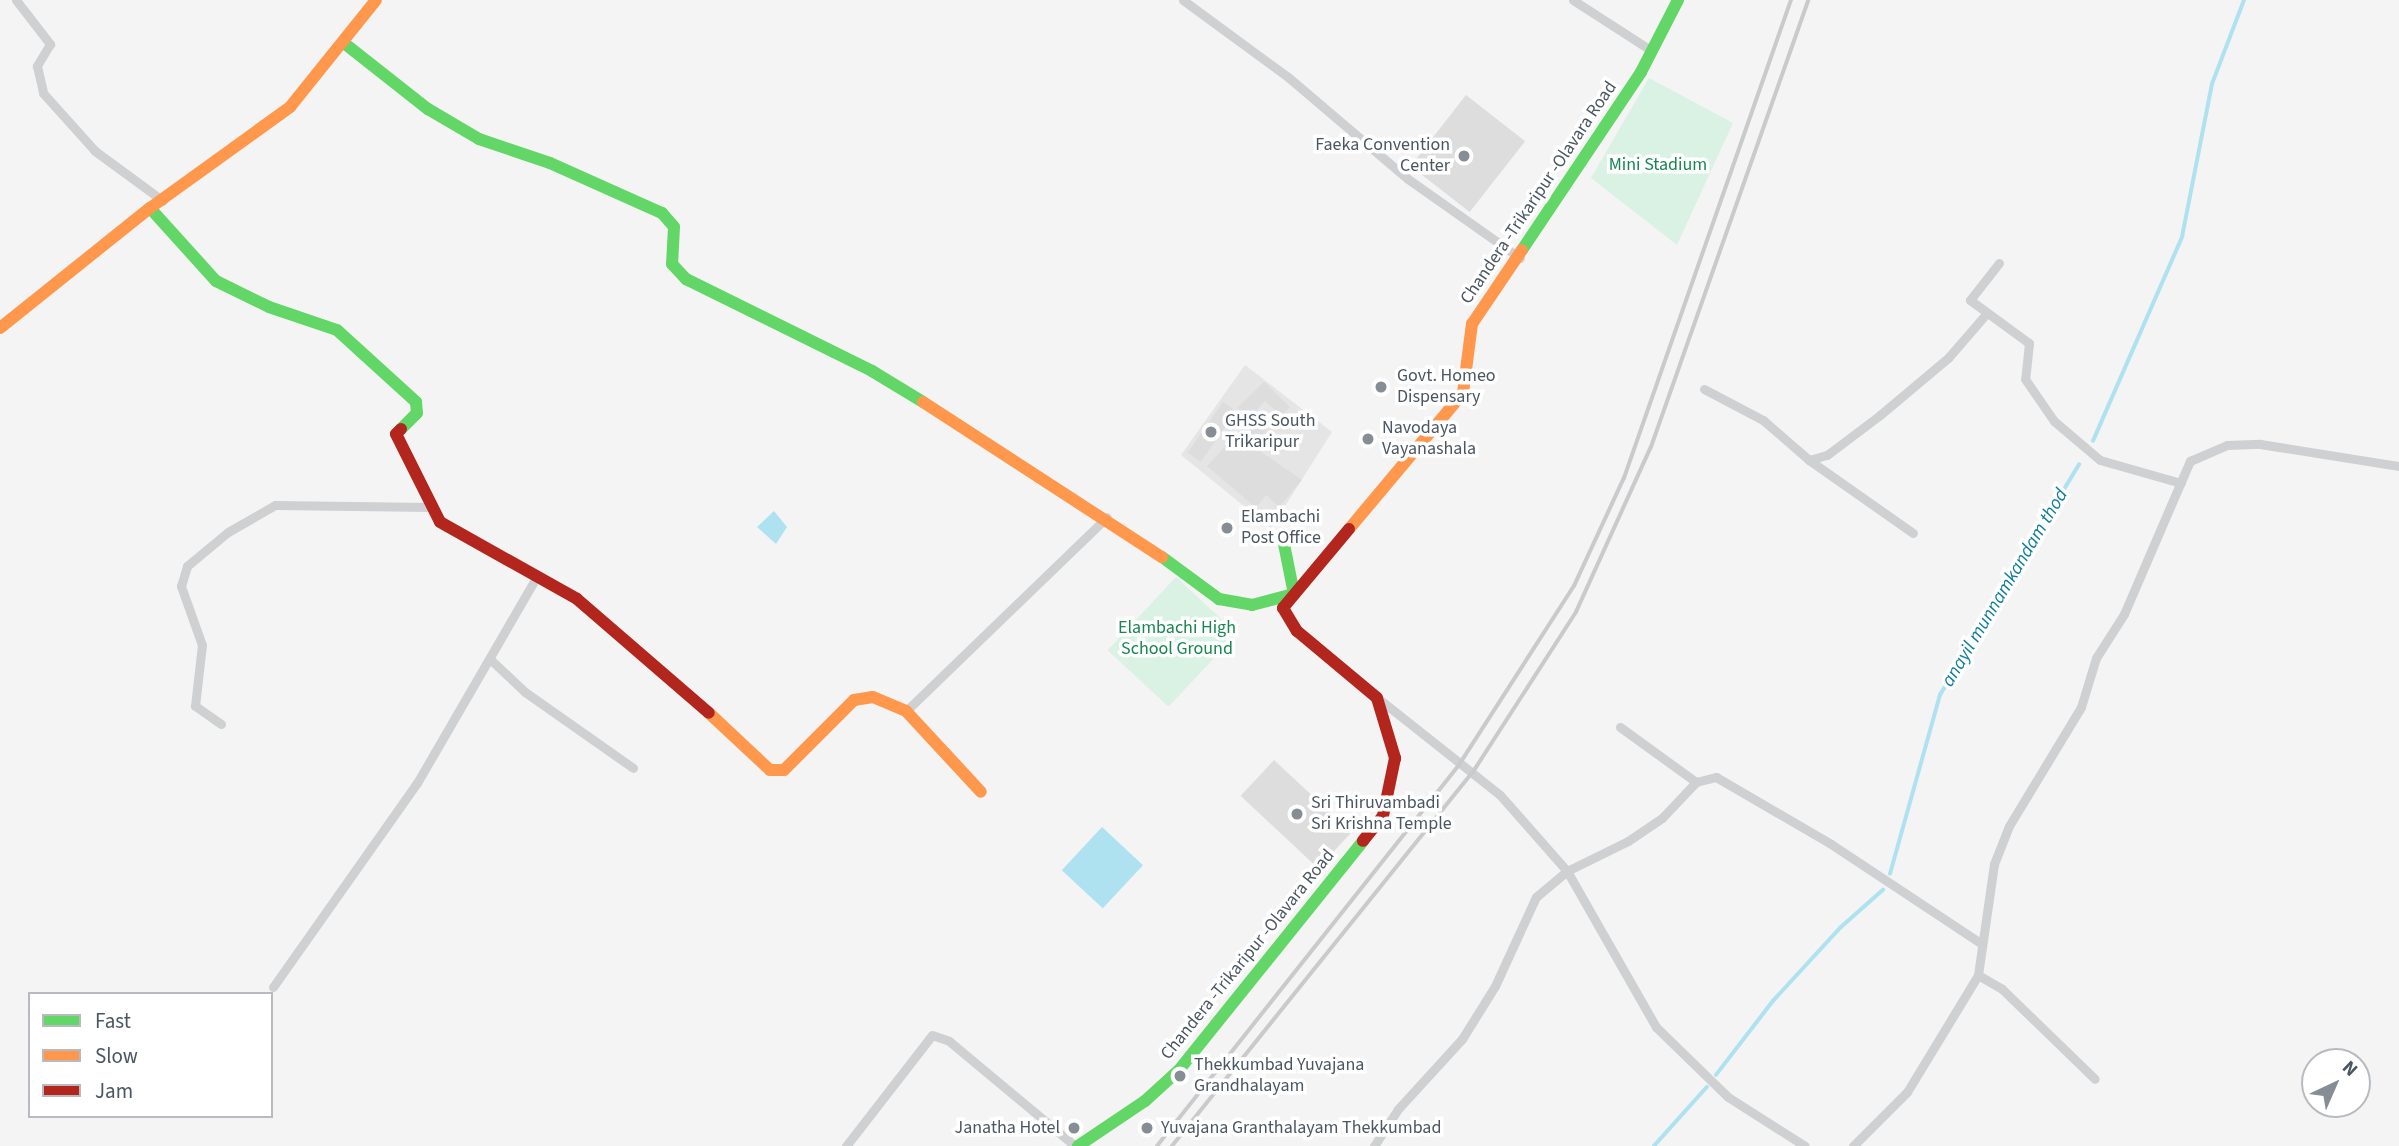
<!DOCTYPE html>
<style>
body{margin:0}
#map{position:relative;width:2399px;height:1146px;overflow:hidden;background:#f4f4f4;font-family:"Source Sans 3",sans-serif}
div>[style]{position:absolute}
.education>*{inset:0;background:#e6e5e6}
.green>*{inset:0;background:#d9f2e3;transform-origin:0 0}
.water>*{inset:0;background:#aee2f0;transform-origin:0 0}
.stream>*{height:3.5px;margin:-1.75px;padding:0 1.75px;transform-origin:1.75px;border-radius:1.75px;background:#aee2f0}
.building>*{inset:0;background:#ddddde;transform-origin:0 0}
.street>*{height:9px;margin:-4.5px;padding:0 4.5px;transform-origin:4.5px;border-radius:4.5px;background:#ced0d2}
.fast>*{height:12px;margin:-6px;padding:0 6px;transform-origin:6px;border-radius:6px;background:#63d668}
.slow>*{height:12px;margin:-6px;padding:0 6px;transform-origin:6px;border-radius:6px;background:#ff974d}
.jam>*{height:12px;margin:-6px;padding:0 6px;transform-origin:6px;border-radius:6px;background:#b3261e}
.rail>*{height:3.5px;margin:-1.75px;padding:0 1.75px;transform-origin:1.75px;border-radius:1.75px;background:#c9cacc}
.dots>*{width:19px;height:19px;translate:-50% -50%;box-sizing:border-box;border:4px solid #fff;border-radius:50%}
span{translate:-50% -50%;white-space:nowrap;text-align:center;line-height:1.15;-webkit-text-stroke:7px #fff;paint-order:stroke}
.poi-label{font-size:18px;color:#4a5661}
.right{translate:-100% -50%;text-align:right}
.left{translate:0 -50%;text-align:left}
.park-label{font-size:18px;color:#17864f}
.street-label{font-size:18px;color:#4a5661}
.water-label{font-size:19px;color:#0c7c9b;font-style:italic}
.legend{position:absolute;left:28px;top:992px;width:245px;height:126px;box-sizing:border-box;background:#fff;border:2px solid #b7bbc0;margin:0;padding:9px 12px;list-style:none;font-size:21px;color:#4a5661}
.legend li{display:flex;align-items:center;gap:14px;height:35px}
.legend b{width:35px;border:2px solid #b7bbc0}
.north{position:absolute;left:2301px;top:1048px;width:70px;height:70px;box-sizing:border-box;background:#fff;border:2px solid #b7bbc0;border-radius:50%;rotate:44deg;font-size:19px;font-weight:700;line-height:28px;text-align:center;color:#4a5661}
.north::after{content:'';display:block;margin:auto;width:24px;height:32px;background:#868d94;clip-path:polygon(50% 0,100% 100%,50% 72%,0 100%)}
</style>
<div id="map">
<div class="education">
<i style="clip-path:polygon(1245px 365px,1332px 432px,1271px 528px,1181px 455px)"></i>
</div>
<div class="green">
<i style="clip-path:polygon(1649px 78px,1733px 123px,1677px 245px,1591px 178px)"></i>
<i style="left:1176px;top:577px;width:83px;height:100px;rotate:43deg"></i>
</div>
<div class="water">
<i style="clip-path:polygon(774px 511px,787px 527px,776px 544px,757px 527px)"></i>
<i style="left:1102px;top:827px;width:56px;height:59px;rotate:43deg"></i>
</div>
<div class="stream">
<i style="left:2093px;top:441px;width:223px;rotate:-66.4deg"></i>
<i style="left:2182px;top:237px;width:156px;rotate:-78.9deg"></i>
<i style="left:2212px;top:84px;width:90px;rotate:-69.1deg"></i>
<i style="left:1890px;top:874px;width:186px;rotate:-74.4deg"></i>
<i style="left:1940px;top:695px;width:269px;rotate:-58.9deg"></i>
<i style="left:1716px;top:1075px;width:93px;rotate:-52.4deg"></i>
<i style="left:1773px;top:1001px;width:100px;rotate:-47.4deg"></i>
<i style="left:1841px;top:927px;width:56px;rotate:-41.4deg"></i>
<i style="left:1654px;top:1146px;width:79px;rotate:-48.1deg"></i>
</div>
<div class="building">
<i style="left:1466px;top:95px;width:75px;height:90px;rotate:38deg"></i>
<i style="clip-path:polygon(1264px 382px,1290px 407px,1282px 416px,1265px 401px,1248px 419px,1237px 408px)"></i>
<i style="left:1223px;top:402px;width:16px;height:62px;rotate:35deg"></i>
<i style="clip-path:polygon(1251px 418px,1266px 431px,1253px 446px,1302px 480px,1279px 507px,1266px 495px,1256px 508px,1207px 466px)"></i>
<i style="left:1274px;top:760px;width:106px;height:49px;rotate:43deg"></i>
</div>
<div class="street">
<i style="left:16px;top:0;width:56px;rotate:52.3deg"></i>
<i style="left:50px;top:44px;width:26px;rotate:121deg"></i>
<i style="left:37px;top:66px;width:28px;rotate:77deg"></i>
<i style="left:43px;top:93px;width:78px;rotate:48.1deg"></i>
<i style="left:95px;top:151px;width:84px;rotate:36.3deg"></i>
<i style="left:1183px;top:0;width:130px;rotate:36.3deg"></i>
<i style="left:1288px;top:77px;width:157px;rotate:40.4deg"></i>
<i style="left:1408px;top:179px;width:137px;rotate:35.2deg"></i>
<i style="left:1573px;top:0;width:94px;rotate:32.8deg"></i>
<i style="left:1999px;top:263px;width:47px;rotate:128.1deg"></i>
<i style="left:1970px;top:300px;width:73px;rotate:36.1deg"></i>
<i style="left:2029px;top:343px;width:36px;rotate:96deg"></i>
<i style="left:2025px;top:379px;width:51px;rotate:55.4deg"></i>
<i style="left:2054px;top:421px;width:60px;rotate:40.3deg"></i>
<i style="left:2100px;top:460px;width:84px;rotate:15.9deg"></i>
<i style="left:1704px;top:389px;width:67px;rotate:27.7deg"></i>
<i style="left:1763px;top:420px;width:61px;rotate:41deg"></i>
<i style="left:1809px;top:460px;width:19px;rotate:-16deg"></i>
<i style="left:1827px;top:455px;width:66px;rotate:-37deg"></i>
<i style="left:1880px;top:415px;width:89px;rotate:-40deg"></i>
<i style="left:1948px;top:358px;width:58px;rotate:-49.2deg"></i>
<i style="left:1809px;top:460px;width:127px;rotate:35.1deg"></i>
<i style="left:491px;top:660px;width:47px;rotate:43.3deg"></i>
<i style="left:525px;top:692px;width:132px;rotate:35.1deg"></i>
<i style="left:1379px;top:699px;width:154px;rotate:38.4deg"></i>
<i style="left:1500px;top:795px;width:101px;rotate:48.6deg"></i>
<i style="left:1567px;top:871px;width:68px;rotate:-26.2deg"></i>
<i style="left:1628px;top:841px;width:41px;rotate:-34.1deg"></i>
<i style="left:1662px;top:818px;width:50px;rotate:-46.6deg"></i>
<i style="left:1696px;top:782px;width:21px;rotate:-14deg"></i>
<i style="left:1716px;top:777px;width:133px;rotate:30.2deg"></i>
<i style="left:1831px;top:844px;width:181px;rotate:33.5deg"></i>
<i style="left:906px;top:711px;width:279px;rotate:-44deg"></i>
<i style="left:221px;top:724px;width:32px;rotate:-145deg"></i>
<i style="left:195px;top:706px;width:61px;rotate:-83.5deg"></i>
<i style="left:202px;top:645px;width:63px;rotate:-109.6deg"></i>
<i style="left:181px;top:586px;width:21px;rotate:-73deg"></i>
<i style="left:187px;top:566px;width:53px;rotate:-39.7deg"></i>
<i style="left:228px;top:532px;width:54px;rotate:-29.9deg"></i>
<i style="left:275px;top:505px;width:156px;rotate:0.7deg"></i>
<i style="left:1620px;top:727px;width:94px;rotate:35.9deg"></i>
<i style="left:1978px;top:975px;width:28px;rotate:30deg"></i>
<i style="left:2002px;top:989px;width:129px;rotate:44.1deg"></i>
<i style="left:273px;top:987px;width:250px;rotate:-54.8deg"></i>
<i style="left:417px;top:783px;width:237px;rotate:-59.9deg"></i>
<i style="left:846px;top:1146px;width:140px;rotate:-52.2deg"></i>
<i style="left:932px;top:1035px;width:18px;rotate:19deg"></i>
<i style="left:949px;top:1041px;width:164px;rotate:39.8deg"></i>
<i style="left:1374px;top:1146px;width:44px;rotate:-57deg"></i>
<i style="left:1398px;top:1109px;width:95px;rotate:-47.6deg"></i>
<i style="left:1462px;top:1039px;width:62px;rotate:-58.1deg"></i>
<i style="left:1495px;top:986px;width:98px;rotate:-65.3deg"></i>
<i style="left:1536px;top:897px;width:40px;rotate:-40deg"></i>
<i style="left:1567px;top:871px;width:180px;rotate:60.3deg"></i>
<i style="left:1656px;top:1027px;width:100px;rotate:44.2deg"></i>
<i style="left:1728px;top:1097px;width:91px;rotate:32.5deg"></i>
<i style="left:1853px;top:1146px;width:76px;rotate:-45deg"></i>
<i style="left:1907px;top:1092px;width:137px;rotate:-58.7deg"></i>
<i style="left:1978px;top:975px;width:112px;rotate:-81.8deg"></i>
<i style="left:1994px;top:864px;width:41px;rotate:-68.5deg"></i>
<i style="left:2009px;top:826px;width:139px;rotate:-58.8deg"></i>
<i style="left:2081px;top:707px;width:51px;rotate:-73deg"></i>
<i style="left:2096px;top:658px;width:52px;rotate:-57.5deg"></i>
<i style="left:2124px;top:614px;width:167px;rotate:-66.7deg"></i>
<i style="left:2190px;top:461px;width:40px;rotate:-23.4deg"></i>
<i style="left:2227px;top:445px;width:33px;rotate:-2deg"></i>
<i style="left:2260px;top:444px;width:141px;rotate:9deg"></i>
</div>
<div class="fast">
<i style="left:344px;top:43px;width:107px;rotate:38.2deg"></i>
<i style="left:428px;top:109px;width:59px;rotate:30.5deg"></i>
<i style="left:479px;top:139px;width:75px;rotate:18.7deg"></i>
<i style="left:550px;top:163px;width:123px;rotate:24.1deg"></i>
<i style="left:662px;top:213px;width:18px;rotate:49deg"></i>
<i style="left:674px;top:227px;width:37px;rotate:93deg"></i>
<i style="left:672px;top:264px;width:21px;rotate:47deg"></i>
<i style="left:686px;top:279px;width:208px;rotate:26.3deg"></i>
<i style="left:872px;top:371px;width:60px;rotate:31.3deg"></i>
<i style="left:150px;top:208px;width:98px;rotate:47.9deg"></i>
<i style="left:216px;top:281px;width:59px;rotate:26.1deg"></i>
<i style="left:269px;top:307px;width:72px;rotate:18.7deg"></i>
<i style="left:337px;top:330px;width:107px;rotate:42.3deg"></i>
<i style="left:416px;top:402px;width:11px;rotate:85deg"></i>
<i style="left:417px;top:413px;width:23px;rotate:135deg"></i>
<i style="left:1522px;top:250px;width:214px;rotate:-56.2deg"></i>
<i style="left:1641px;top:72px;width:81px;rotate:-62.8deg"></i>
<i style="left:1162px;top:557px;width:71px;rotate:36.4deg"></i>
<i style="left:1219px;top:599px;width:34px;rotate:10deg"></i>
<i style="left:1252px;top:605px;width:43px;rotate:-14.7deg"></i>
<i style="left:1294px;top:594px;width:56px;rotate:-101.3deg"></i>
<i style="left:1078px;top:1146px;width:81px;rotate:-33.9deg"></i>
<i style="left:1145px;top:1101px;width:46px;rotate:-42.4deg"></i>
<i style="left:1179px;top:1070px;width:294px;rotate:-51.2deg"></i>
</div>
<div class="slow">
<i style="left:0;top:328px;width:192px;rotate:-38.7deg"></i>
<i style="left:150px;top:208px;width:173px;rotate:-35.8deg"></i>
<i style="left:290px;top:107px;width:137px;rotate:-51.2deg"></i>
<i style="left:923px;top:402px;width:285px;rotate:33deg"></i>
<i style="left:1349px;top:529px;width:177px;rotate:-50deg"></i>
<i style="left:1463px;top:393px;width:70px;rotate:-82.6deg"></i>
<i style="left:1472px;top:324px;width:89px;rotate:-56deg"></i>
<i style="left:709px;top:713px;width:83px;rotate:43.1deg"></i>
<i style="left:770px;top:770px;width:14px"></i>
<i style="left:784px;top:770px;width:99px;rotate:-45deg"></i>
<i style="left:854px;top:700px;width:19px;rotate:-9deg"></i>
<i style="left:873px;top:697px;width:36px;rotate:23deg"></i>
<i style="left:906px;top:711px;width:110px;rotate:47.2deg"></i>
</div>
<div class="jam">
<i style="left:401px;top:429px;width:7px;rotate:135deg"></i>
<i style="left:396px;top:434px;width:98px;rotate:63.4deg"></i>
<i style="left:440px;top:522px;width:157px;rotate:29.3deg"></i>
<i style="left:577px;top:599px;width:174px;rotate:40.8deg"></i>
<i style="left:1349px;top:529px;width:103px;rotate:129.9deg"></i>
<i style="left:1283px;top:608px;width:27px;rotate:59deg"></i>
<i style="left:1297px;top:631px;width:104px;rotate:39.9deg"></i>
<i style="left:1377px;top:698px;width:63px;rotate:73.3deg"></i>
<i style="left:1395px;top:758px;width:59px;rotate:101.7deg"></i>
<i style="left:1383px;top:816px;width:32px;rotate:129deg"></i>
</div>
<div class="rail">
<i style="left:1157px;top:1146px;width:486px;rotate:-51.6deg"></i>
<i style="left:1459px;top:765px;width:213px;rotate:-57.3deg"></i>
<i style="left:1574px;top:586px;width:119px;rotate:-65.2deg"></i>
<i style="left:1624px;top:478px;width:506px;rotate:-70.74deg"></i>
<i style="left:1172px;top:1146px;width:480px;rotate:-51.2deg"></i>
<i style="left:1473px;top:772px;width:190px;rotate:-57.2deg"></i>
<i style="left:1576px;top:612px;width:181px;rotate:-65.6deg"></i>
<i style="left:1651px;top:447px;width:474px;rotate:-70.6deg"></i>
</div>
<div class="dots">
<i style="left:1464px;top:156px;background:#868d94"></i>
<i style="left:1381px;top:387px;background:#868d94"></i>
<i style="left:1211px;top:432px;background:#868d94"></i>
<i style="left:1368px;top:439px;background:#868d94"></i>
<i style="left:1227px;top:528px;background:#868d94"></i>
<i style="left:1297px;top:814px;background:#868d94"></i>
<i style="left:1180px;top:1076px;background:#868d94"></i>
<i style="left:1074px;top:1128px;background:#868d94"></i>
<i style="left:1147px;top:1128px;background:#868d94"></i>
</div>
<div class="poi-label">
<span class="right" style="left:1450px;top:156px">Faeka Convention<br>Center</span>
<span class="left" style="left:1397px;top:387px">Govt. Homeo<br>Dispensary</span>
<span class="left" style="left:1225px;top:432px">GHSS South<br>Trikaripur</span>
<span class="left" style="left:1382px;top:439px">Navodaya<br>Vayanashala</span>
<span class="left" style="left:1241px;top:528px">Elambachi<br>Post Office</span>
<span class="left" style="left:1311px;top:814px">Sri Thiruvambadi<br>Sri Krishna Temple</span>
<span class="left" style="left:1194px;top:1076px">Thekkumbad Yuvajana<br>Grandhalayam</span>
<span class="right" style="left:1060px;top:1128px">Janatha Hotel</span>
<span class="left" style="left:1161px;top:1128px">Yuvajana Granthalayam Thekkumbad</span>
</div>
<div class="park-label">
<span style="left:1658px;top:165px">Mini Stadium</span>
<span style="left:1177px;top:639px">Elambachi High<br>School Ground</span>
</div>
<div class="street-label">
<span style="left:1539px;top:193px;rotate:-56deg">Chandera -Trikaripur -Olavara Road</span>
<span style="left:1248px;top:955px;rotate:-51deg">Chandera -Trikaripur -Olavara Road</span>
</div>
<div class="water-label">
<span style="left:2005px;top:588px;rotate:-59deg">anayil munnamkandam thod</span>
</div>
<ul class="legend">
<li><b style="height:9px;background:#63d668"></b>Fast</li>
<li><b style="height:9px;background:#ff974d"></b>Slow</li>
<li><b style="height:9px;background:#b3261e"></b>Jam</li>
</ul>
<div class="north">N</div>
</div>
